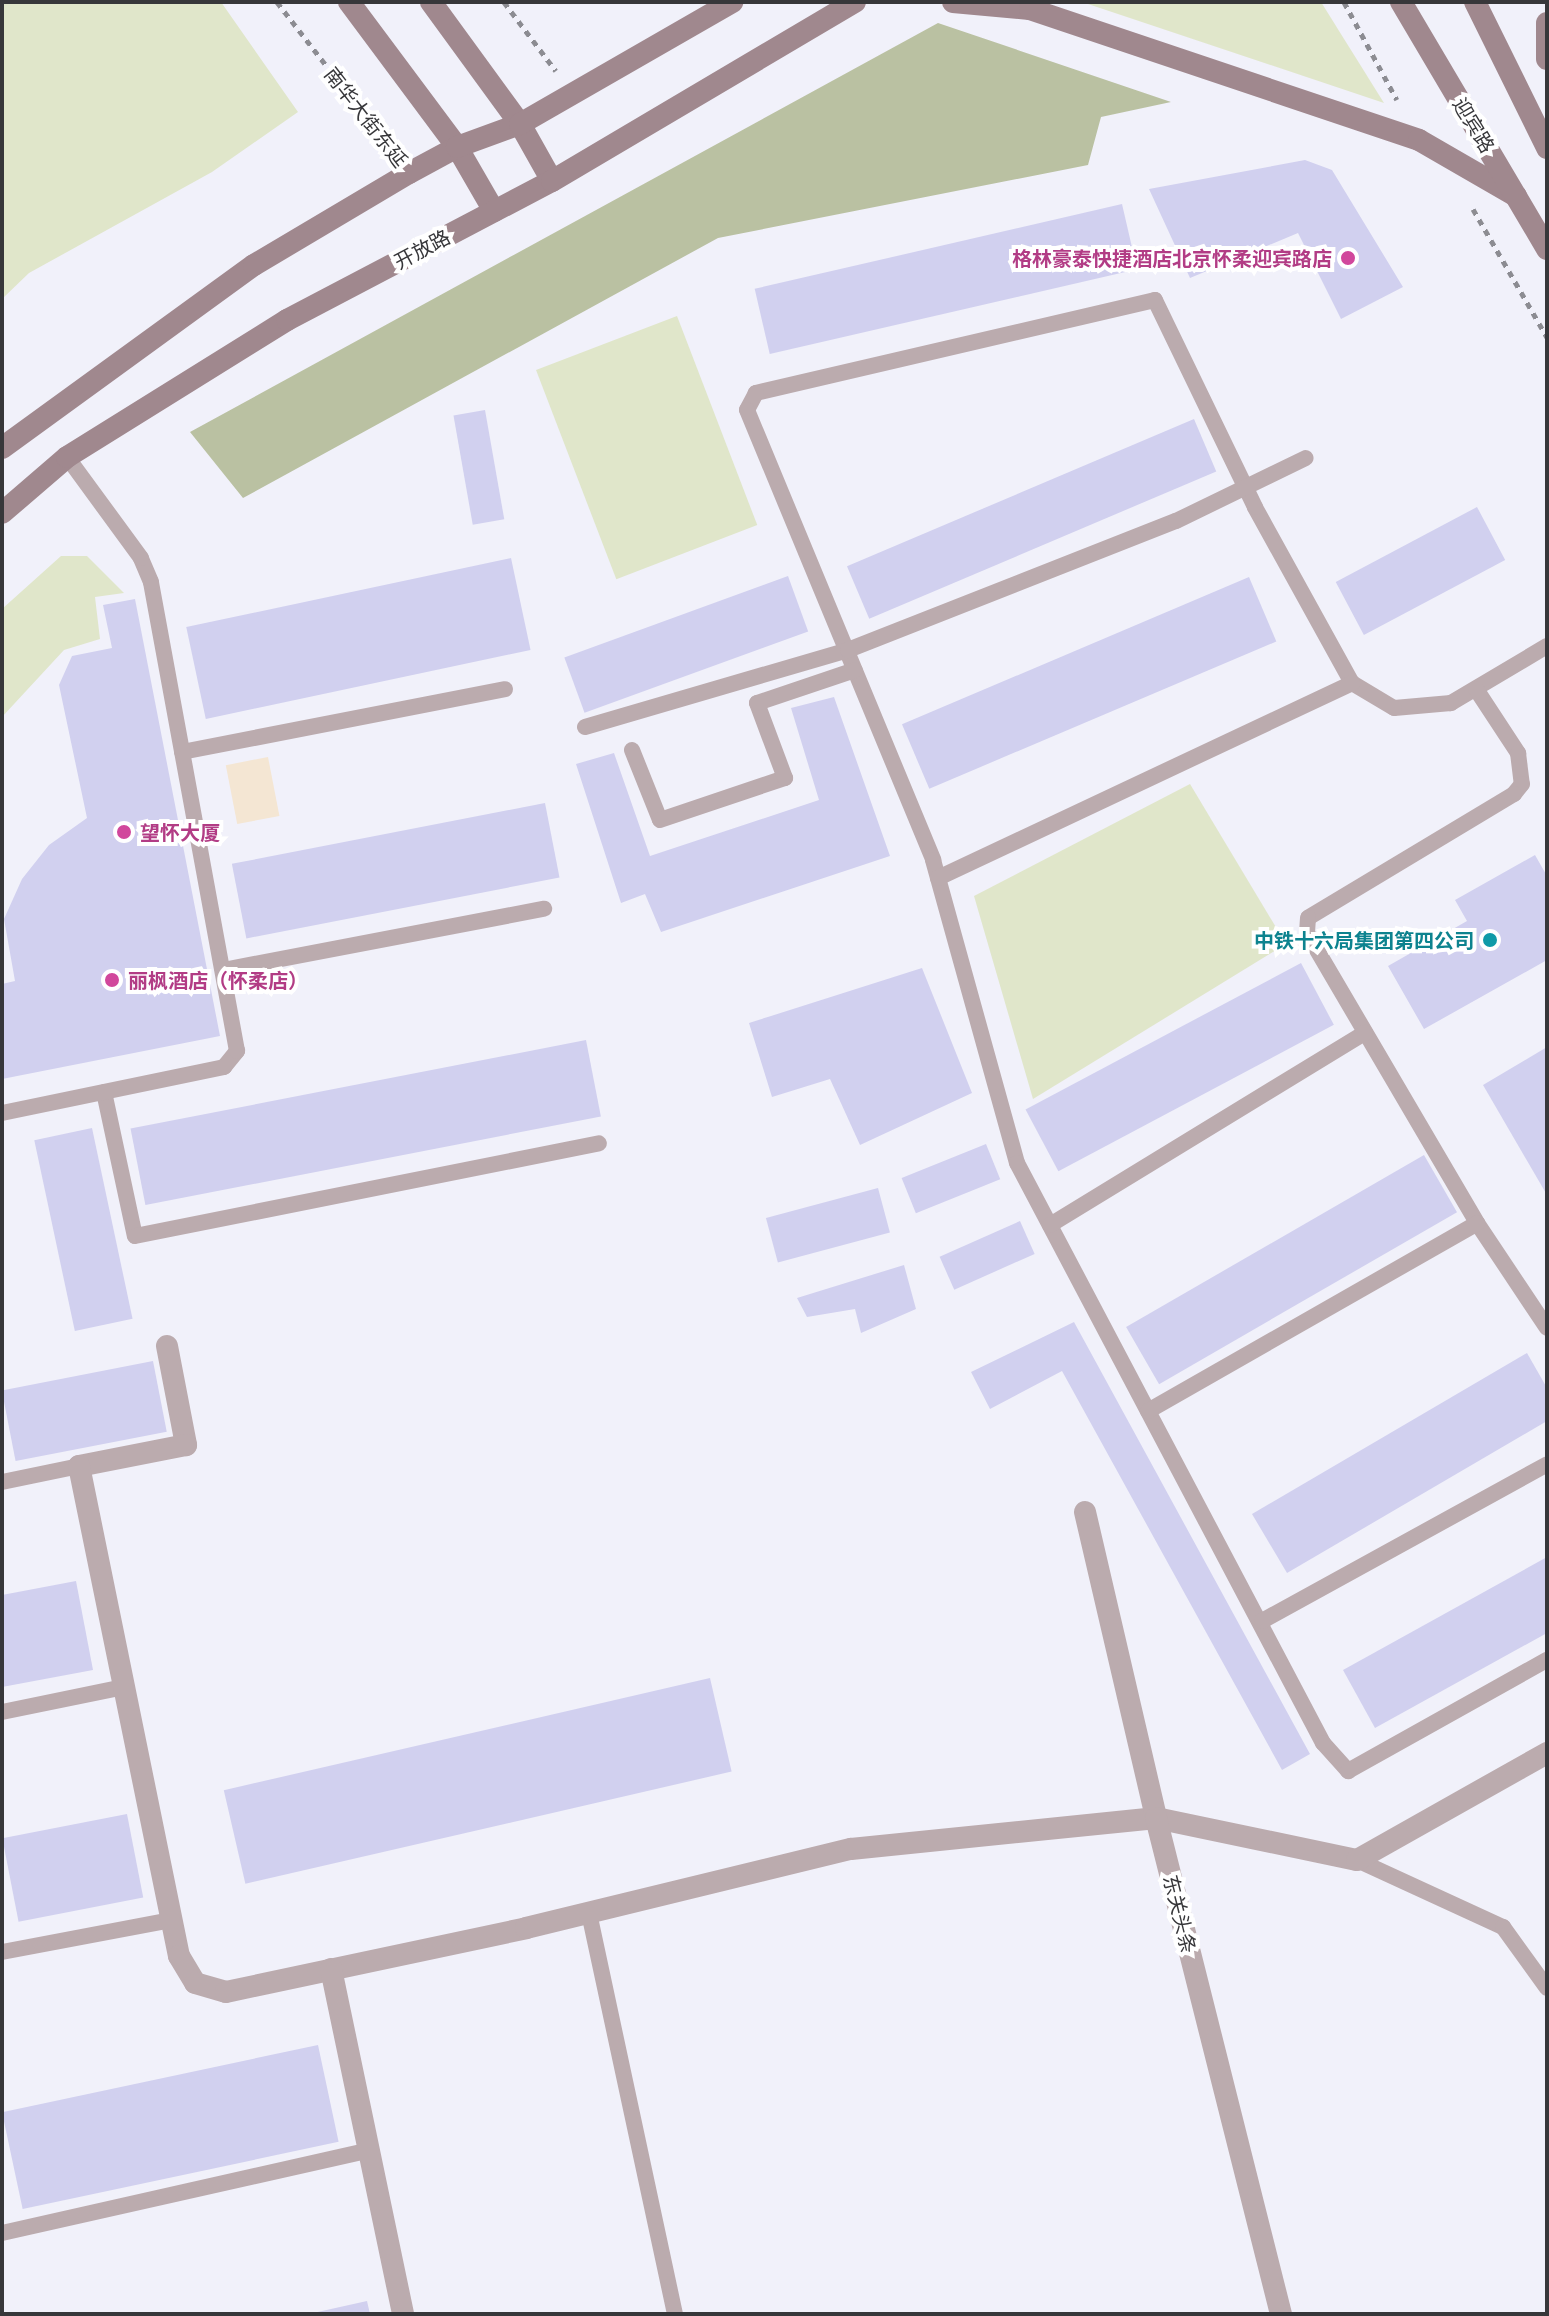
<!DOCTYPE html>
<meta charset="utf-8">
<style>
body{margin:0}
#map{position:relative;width:1549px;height:2316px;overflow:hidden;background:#f1f1fa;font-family:Lato,"Noto Sans SC",sans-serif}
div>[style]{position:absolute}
.industrial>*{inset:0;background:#f4e6d3;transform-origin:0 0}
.green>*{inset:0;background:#e0e6ca;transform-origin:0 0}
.forest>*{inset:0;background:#bac1a2}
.building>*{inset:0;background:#d1d0ef;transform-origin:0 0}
.path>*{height:5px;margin-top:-2.5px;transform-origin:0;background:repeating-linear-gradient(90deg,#8c8c92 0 6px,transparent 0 12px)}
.service>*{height:16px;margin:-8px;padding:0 8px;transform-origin:8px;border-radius:8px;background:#bbabae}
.minor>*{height:22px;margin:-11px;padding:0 11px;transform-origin:11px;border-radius:11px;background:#bbabae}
.secondary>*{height:22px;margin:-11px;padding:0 11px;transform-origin:11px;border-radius:11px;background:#a0888e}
.dots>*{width:22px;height:22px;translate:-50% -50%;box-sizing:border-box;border:4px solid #fff;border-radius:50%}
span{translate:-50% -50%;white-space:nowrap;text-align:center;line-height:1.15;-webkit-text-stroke:8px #fff;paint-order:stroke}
.street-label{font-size:20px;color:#37373a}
.hotel-label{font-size:20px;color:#b23c85;font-weight:700}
.right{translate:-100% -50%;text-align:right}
.left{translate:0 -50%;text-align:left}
.culture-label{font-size:20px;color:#0d838f;font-weight:700}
.frame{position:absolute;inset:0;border:4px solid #37373a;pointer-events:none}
</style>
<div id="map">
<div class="industrial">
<i style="left:268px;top:757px;width:60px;height:43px;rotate:79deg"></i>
</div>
<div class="green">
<i style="clip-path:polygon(2px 2px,221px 2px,298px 112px,212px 172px,29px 273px,2px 299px)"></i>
<i style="clip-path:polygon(1082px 2px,1321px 2px,1384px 103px)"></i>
<i style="left:677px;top:316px;width:224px;height:151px;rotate:69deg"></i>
<i style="clip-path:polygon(61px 556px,87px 556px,124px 593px,95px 597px,100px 639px,64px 650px,2px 717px,2px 609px)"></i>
<i style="clip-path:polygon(1190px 784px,1286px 944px,1033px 1099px,974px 896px)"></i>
</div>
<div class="forest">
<i style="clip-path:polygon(938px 23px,1171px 102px,1101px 117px,1088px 165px,718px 238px,243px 498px,190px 432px)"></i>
</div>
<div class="building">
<i style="clip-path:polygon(1305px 160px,1332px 170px,1403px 287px,1341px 319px,1298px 233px,1190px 278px,1149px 189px)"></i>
<i style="left:1122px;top:204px;width:67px;height:377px;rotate:77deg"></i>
<i style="left:485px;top:410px;width:111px;height:32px;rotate:80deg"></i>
<i style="left:1194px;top:419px;width:57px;height:377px;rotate:67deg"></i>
<i style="left:1477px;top:507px;width:60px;height:160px;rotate:62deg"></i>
<i style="left:511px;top:558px;width:94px;height:332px;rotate:78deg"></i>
<i style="left:788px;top:576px;width:59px;height:238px;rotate:70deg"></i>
<i style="left:1249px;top:577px;width:70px;height:377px;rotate:67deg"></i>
<i style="clip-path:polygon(135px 599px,220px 1036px,2px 1079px,2px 984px,15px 981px,4px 919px,22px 879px,49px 845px,87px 818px,59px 685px,72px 656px,112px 648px,103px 605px)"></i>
<i style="clip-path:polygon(834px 697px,890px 856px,661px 932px,645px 894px,621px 903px,576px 764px,614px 753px,650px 856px,819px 800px,791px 708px)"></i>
<i style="left:545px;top:803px;width:76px;height:319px;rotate:79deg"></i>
<i style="clip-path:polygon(1535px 855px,1547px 876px,1547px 960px,1424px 1029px,1388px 966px,1467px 921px,1455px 900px)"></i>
<i style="left:1301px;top:963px;width:70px;height:312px;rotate:62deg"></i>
<i style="clip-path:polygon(922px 968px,972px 1093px,860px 1145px,830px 1079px,772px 1097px,749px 1023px)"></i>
<i style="left:586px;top:1040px;width:78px;height:464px;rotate:79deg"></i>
<i style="clip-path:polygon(1547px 1047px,1547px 1195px,1483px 1085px)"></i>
<i style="left:92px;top:1128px;width:195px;height:59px;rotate:78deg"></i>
<i style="left:986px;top:1144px;width:38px;height:91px;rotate:68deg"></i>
<i style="left:1424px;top:1155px;width:66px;height:344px;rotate:60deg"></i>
<i style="left:878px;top:1188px;width:46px;height:116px;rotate:75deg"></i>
<i style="left:1020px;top:1221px;width:36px;height:88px;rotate:66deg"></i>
<i style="clip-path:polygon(904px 1265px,916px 1309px,861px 1333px,855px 1309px,807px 1317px,797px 1298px)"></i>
<i style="clip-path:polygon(1074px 1322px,1310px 1754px,1282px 1770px,1062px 1371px,990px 1409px,971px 1372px)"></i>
<i style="clip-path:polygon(1527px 1353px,1547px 1388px,1547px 1421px,1287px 1573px,1252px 1514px)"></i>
<i style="left:153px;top:1361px;width:72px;height:154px;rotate:79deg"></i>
<i style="clip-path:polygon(1547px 1557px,1547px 1633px,1375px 1728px,1343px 1670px)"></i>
<i style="clip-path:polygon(76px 1581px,93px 1670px,2px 1687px,2px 1595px)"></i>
<i style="left:710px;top:1678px;width:96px;height:499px;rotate:77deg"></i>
<i style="left:127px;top:1814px;width:85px;height:127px;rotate:79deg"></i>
<i style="left:318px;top:2045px;width:99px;height:323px;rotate:78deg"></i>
<i style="clip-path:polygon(367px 2301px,370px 2314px,313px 2314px,313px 2313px)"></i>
</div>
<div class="path">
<i style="left:277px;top:2px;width:187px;rotate:52.2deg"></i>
<i style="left:504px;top:2px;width:86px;rotate:53deg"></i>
<i style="left:1344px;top:2px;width:111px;rotate:61.6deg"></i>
<i style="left:1473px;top:209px;width:148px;rotate:60deg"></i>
</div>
<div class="service">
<i style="left:1547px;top:646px;width:112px;rotate:149.3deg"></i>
<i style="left:1451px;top:703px;width:57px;rotate:175deg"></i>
<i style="left:1394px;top:708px;width:49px;rotate:-149.2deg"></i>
<i style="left:1352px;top:683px;width:201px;rotate:-118.9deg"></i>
<i style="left:1255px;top:507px;width:230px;rotate:-115.8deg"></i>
<i style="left:1155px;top:300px;width:410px;rotate:166.9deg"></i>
<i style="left:756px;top:393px;width:19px;rotate:118deg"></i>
<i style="left:747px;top:410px;width:487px;rotate:67.5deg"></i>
<i style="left:933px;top:860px;width:314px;rotate:74.5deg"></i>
<i style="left:1017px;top:1163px;width:656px;rotate:62.18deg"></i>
<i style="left:1323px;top:1743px;width:38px;rotate:48deg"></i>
<i style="left:1348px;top:1771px;width:228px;rotate:-29.2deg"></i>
<i style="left:1476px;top:689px;width:77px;rotate:56.7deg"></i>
<i style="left:1518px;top:753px;width:31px;rotate:83deg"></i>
<i style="left:1522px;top:784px;width:13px;rotate:129deg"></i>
<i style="left:1514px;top:794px;width:240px;rotate:149deg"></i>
<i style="left:1308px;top:918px;width:15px;rotate:94deg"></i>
<i style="left:1307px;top:933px;width:336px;rotate:59.6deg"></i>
<i style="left:1477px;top:1223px;width:126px;rotate:56.3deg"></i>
<i style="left:585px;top:727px;width:274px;rotate:-16.3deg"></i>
<i style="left:848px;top:650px;width:352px;rotate:-21.5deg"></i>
<i style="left:1176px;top:521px;width:144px;rotate:-25.9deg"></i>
<i style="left:632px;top:750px;width:75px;rotate:68.2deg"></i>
<i style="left:660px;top:820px;width:132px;rotate:-18.6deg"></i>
<i style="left:785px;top:778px;width:80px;rotate:-110.5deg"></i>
<i style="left:757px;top:703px;width:103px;rotate:-18.6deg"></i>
<i style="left:182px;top:752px;width:329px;rotate:-11deg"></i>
<i style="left:938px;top:878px;width:458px;rotate:-25.2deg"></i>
<i style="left:223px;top:970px;width:327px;rotate:-10.8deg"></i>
<i style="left:104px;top:1092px;width:147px;rotate:77.9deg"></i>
<i style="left:135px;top:1236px;width:473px;rotate:-11.3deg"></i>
<i style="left:2px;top:1113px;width:227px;rotate:-11.7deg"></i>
<i style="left:224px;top:1067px;width:21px;rotate:-51deg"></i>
<i style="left:237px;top:1051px;width:477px;rotate:-100.4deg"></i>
<i style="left:151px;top:582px;width:26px;rotate:-113deg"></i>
<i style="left:141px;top:558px;width:125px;rotate:-126.2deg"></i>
<i style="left:1050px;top:1225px;width:369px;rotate:-31.4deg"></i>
<i style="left:1148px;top:1411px;width:379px;rotate:-29.7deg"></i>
<i style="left:2px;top:1482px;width:79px;rotate:-11.7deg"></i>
<i style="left:1262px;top:1621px;width:325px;rotate:-28.8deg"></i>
<i style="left:2px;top:1712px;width:125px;rotate:-11.6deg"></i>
<i style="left:1357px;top:1860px;width:161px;rotate:24.7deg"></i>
<i style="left:1503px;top:1927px;width:75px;rotate:54.2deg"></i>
<i style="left:589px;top:1913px;width:410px;rotate:77.9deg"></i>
<i style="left:2px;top:1952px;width:173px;rotate:-10.7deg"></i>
<i style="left:2px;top:2233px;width:376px;rotate:-12.7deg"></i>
</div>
<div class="minor">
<i style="left:167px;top:1346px;width:101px;rotate:79.1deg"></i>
<i style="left:186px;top:1445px;width:109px;rotate:168.9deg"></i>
<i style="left:79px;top:1466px;width:500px;rotate:78.47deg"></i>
<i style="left:179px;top:1956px;width:31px;rotate:59deg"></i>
<i style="left:195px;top:1983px;width:32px;rotate:16deg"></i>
<i style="left:226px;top:1992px;width:307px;rotate:-12deg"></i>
<i style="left:526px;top:1928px;width:334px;rotate:-13.7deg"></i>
<i style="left:851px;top:1849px;width:307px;rotate:-5.8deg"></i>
<i style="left:1156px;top:1818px;width:205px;rotate:11.8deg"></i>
<i style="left:1357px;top:1860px;width:218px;rotate:-29.4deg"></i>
<i style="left:1085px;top:1512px;width:314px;rotate:76.9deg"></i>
<i style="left:1156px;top:1818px;width:512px;rotate:75.86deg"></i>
<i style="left:331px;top:1969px;width:352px;rotate:78.2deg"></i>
</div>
<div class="secondary">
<i style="left:349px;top:2px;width:181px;rotate:53.3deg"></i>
<i style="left:457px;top:147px;width:74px;rotate:60deg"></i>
<i style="left:431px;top:2px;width:151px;rotate:53.9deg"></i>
<i style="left:520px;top:124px;width:65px;rotate:60.7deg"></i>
<i style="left:953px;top:2px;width:77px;rotate:5.2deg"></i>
<i style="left:1030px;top:9px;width:410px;rotate:18.6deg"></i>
<i style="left:1419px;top:140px;width:112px;rotate:30deg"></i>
<i style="left:1401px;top:2px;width:287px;rotate:59.4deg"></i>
<i style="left:1475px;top:2px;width:163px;rotate:63.7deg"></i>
<i style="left:1547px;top:23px;width:36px;rotate:90deg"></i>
<i style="left:2px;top:448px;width:311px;rotate:-36deg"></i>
<i style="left:254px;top:265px;width:180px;rotate:-30.7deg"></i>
<i style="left:409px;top:173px;width:55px;rotate:-28.4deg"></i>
<i style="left:457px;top:147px;width:67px;rotate:-20.1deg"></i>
<i style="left:520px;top:124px;width:245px;rotate:-29.9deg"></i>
<i style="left:2px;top:513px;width:86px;rotate:-40.7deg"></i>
<i style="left:67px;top:457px;width:259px;rotate:-31.9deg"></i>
<i style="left:287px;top:320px;width:299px;rotate:-27.7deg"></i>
<i style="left:552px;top:181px;width:352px;rotate:-30.6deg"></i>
</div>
<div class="dots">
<i style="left:1348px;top:258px;background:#d1479c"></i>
<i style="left:124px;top:832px;background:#d1479c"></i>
<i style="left:1490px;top:940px;background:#0f9aa8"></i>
<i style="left:112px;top:980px;background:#d1479c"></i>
</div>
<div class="street-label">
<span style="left:366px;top:117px;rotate:52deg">南华大街东延</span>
<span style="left:1474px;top:125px;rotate:59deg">迎宾路</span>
<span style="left:422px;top:249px;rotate:-28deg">开放路</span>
<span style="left:1180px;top:1914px;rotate:76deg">东关头条</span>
</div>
<div class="hotel-label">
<span class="right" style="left:1332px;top:258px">格林豪泰快捷酒店北京怀柔迎宾路店</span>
<span class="left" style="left:140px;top:832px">望怀大厦</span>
<span class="left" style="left:128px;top:980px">丽枫酒店（怀柔店）</span>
</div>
<div class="culture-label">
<span class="right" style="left:1474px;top:940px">中铁十六局集团第四公司</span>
</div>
<div class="frame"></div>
</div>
